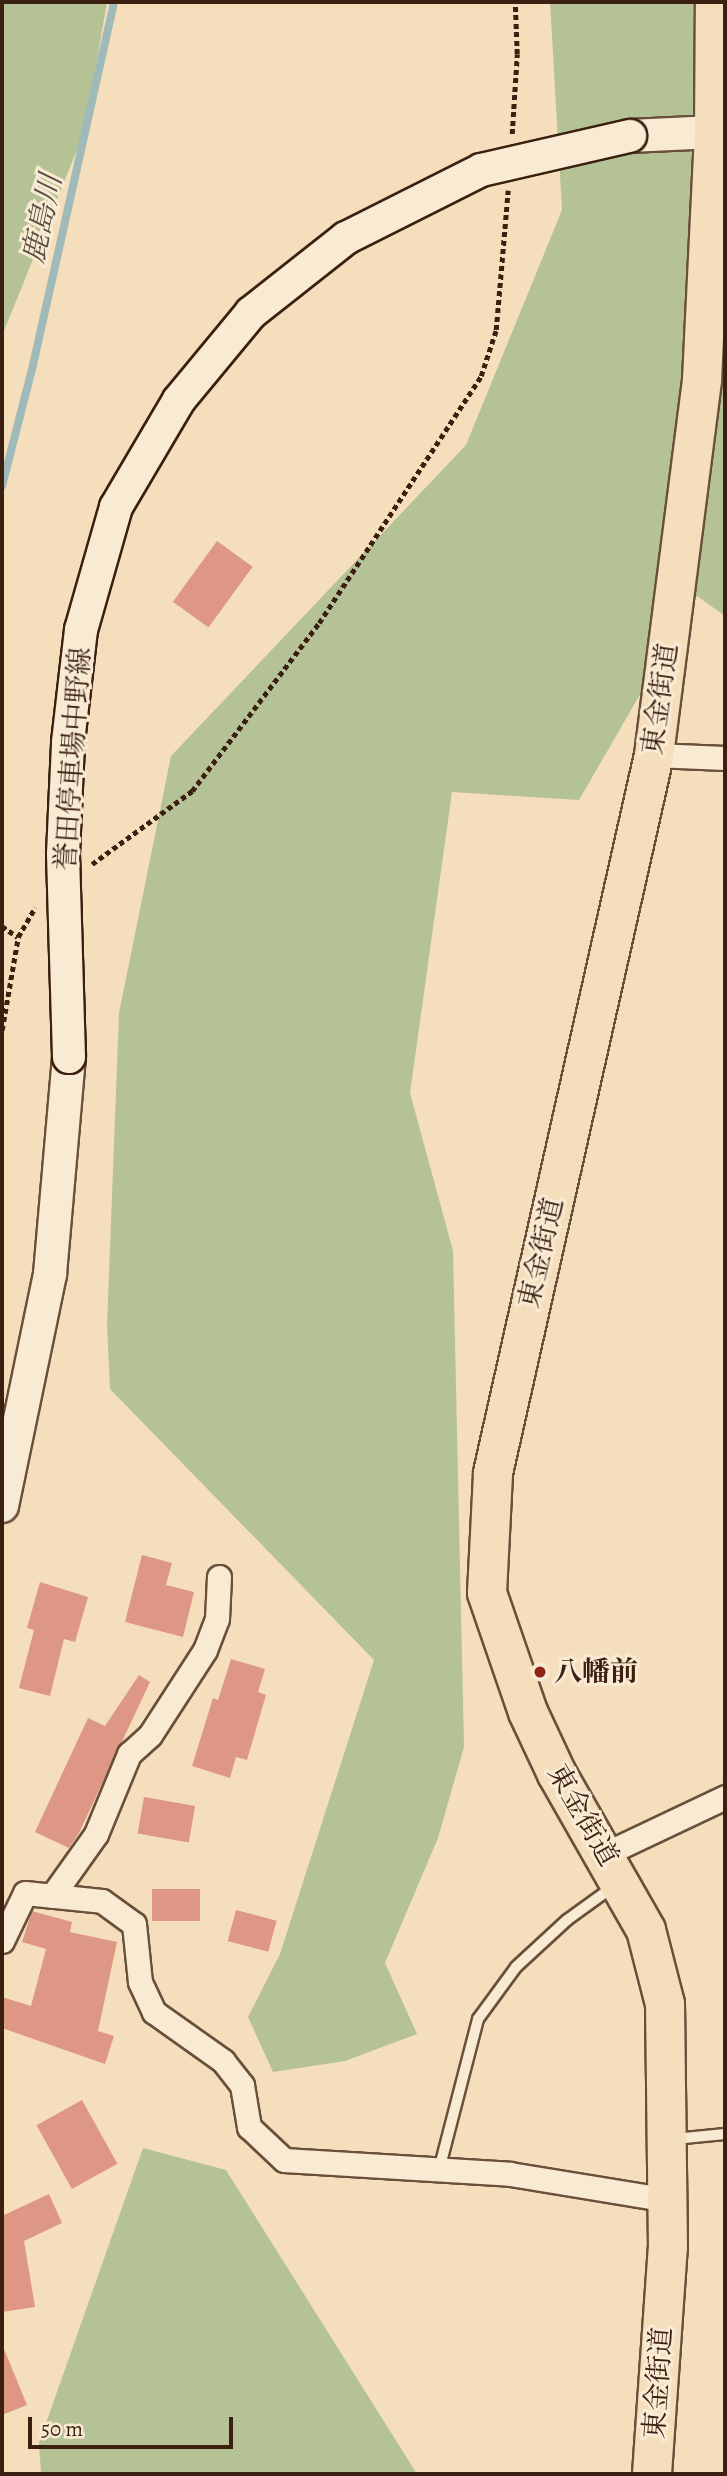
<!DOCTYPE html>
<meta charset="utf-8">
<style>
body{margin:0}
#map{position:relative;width:727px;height:2476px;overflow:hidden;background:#f5debc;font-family:Alegreya,"Noto Serif JP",serif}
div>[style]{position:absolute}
.green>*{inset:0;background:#b5c296}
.stream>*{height:8px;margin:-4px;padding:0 4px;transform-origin:4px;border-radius:4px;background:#a0baba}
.building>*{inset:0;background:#de9785;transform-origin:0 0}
.path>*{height:4.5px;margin-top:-2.25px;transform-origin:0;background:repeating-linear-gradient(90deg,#3b1f10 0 5px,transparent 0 8.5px)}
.roads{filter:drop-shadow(2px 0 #6a4f3b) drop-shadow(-2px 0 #6a4f3b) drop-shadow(0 2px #6a4f3b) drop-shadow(0 -2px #6a4f3b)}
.service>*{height:10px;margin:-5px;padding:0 5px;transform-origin:5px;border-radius:5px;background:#f8ead3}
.minor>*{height:23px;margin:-11.5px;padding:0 11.5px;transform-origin:11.5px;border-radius:11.5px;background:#f8ead3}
.secondary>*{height:32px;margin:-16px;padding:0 16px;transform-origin:16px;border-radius:16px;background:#f8ead3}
.trunk>*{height:38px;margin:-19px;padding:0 19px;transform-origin:19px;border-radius:19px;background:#f5debc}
.bridges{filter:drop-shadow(2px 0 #3b1f10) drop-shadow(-2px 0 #3b1f10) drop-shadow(0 2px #3b1f10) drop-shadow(0 -2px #3b1f10)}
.secondary-bridge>*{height:32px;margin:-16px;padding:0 16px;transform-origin:16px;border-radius:16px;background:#f8ead3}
.dots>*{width:19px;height:19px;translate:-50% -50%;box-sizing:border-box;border:4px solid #f8ead3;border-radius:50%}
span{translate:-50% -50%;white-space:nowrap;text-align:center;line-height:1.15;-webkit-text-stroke:6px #f8ead3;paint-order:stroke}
.street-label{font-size:28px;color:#3b1f10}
.poi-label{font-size:28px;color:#3b1f10;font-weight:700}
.left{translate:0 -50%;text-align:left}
.water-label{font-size:30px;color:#594e43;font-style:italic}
.frame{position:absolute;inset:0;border:4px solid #3b1f10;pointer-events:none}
.scale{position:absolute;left:28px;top:2417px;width:205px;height:32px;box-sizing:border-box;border:4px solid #3b1f10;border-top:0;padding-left:9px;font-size:21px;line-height:24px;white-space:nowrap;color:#3b1f10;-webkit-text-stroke:5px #f8ead3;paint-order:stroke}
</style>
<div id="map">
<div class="green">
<i style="clip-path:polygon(2px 2px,107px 2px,85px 130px,2px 336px)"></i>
<i style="clip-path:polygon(550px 2px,725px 2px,725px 616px,697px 596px,579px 800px,452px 792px,410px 1093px,453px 1251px,464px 1747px,438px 1838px,385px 1963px,417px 2034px,345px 2061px,273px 2072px,248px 2017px,280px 1954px,374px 1660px,110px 1389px,107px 1326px,119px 1013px,171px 756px,466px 445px,562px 210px)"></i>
<i style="clip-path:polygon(143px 2148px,226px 2170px,417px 2474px,41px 2474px,39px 2443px)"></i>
</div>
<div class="stream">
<i style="left:2px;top:486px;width:125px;rotate:-75.6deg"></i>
<i style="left:33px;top:365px;width:372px;rotate:-77.4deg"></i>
</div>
<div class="building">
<i style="left:217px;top:541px;width:44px;height:75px;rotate:36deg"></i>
<i style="clip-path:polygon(142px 1555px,172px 1563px,166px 1585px,194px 1592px,183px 1637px,125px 1622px)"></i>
<i style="clip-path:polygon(40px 1582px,88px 1597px,75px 1642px,64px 1639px,50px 1696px,19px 1688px,34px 1630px,27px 1628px)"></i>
<i style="clip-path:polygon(231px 1659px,265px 1669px,258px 1692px,266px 1695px,247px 1760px,236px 1757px,230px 1778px,192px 1766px,213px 1698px,218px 1700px)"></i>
<i style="clip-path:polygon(139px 1675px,150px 1682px,79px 1833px,69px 1848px,35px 1832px,88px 1718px,105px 1726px)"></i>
<i style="left:144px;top:1797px;width:52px;height:37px;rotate:10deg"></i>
<i style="left:152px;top:1889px;width:48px;height:32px"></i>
<i style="left:236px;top:1910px;width:42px;height:32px;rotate:15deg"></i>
<i style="clip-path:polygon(32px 1911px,72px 1922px,70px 1932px,117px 1942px,98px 2031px,114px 2036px,105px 2064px,2px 2028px,2px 1997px,31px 2006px,46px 1949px,22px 1942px)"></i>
<i style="left:82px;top:2100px;width:73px;height:52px;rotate:61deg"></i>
<i style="clip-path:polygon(49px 2194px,62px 2223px,24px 2241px,35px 2307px,2px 2312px,2px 2216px)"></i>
<i style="clip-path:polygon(2px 2344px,27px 2405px,2px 2415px)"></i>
</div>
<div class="path">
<i style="left:512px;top:134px;width:80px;rotate:-86.4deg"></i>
<i style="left:517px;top:54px;width:52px;rotate:-92.2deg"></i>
<i style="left:92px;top:864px;width:124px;rotate:-36.1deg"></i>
<i style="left:192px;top:791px;width:211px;rotate:-52.9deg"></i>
<i style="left:319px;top:623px;width:295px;rotate:-56.7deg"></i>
<i style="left:481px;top:376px;width:48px;rotate:-71.9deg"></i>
<i style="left:496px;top:330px;width:140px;rotate:-85.1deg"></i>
<i style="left:2px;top:926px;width:19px;rotate:35deg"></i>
<i style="left:2px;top:1030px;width:94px;rotate:-80.2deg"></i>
<i style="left:18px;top:937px;width:34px;rotate:-60deg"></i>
</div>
<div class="roads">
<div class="service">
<i style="left:674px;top:2139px;width:51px;rotate:-5.6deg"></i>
<i style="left:439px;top:2170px;width:156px;rotate:-75.5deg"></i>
<i style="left:478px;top:2019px;width:64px;rotate:-53.8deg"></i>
<i style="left:516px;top:1967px;width:69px;rotate:-42.7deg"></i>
<i style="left:567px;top:1920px;width:58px;rotate:-35.9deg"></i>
</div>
<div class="minor">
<i style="left:654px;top:755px;width:71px;rotate:2.4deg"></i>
<i style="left:605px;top:1854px;width:133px;rotate:-25.4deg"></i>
<i style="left:52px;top:1896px;width:76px;rotate:-54.6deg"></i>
<i style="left:96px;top:1834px;width:87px;rotate:-67.6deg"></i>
<i style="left:129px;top:1754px;width:28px;rotate:-42deg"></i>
<i style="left:150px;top:1735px;width:101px;rotate:-57.1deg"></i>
<i style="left:205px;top:1650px;width:33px;rotate:-69deg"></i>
<i style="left:217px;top:1619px;width:42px;rotate:-87.3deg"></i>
<i style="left:2px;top:1941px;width:53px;rotate:-64.4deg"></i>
<i style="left:25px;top:1893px;width:77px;rotate:5.9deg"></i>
<i style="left:102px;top:1901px;width:39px;rotate:36deg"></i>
<i style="left:134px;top:1924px;width:58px;rotate:84.1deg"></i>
<i style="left:140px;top:1982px;width:33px;rotate:65deg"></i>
<i style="left:154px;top:2012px;width:85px;rotate:35.4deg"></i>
<i style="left:223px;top:2061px;width:31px;rotate:52deg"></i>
<i style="left:242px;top:2085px;width:43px;rotate:80.5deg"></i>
<i style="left:249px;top:2127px;width:48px;rotate:43.3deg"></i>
<i style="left:284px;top:2160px;width:226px;rotate:3.5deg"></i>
<i style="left:510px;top:2174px;width:160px;rotate:9.3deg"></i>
</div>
<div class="secondary">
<i style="left:630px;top:136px;width:84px;rotate:-2.7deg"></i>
<i style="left:2px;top:1506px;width:237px;rotate:-78.3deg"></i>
<i style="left:50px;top:1274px;width:218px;rotate:-85deg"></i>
</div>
<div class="trunk">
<i style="left:652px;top:2474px;width:227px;rotate:-86deg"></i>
<i style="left:668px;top:2248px;width:244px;rotate:-90.7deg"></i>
<i style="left:665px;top:2004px;width:76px;rotate:-104.4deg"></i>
<i style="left:646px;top:1930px;width:180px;rotate:-119.7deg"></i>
<i style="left:557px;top:1774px;width:68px;rotate:-115.1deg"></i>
<i style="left:528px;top:1712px;width:126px;rotate:-109deg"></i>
<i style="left:487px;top:1593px;width:120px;rotate:-87.1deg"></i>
<i style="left:493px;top:1473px;width:736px;rotate:-77.36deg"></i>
<i style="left:654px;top:755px;width:378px;rotate:-82.7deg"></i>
<i style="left:702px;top:380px;width:248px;rotate:-87.2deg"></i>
<i style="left:714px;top:132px;width:130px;rotate:-89.6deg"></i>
</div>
</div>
<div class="bridges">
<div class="secondary-bridge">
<i style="left:69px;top:1057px;width:203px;rotate:-91.7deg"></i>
<i style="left:63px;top:854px;width:112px;rotate:-87.4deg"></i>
<i style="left:68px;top:742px;width:113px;rotate:-83.4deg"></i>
<i style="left:81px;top:630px;width:128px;rotate:-74.1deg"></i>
<i style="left:116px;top:507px;width:124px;rotate:-59.5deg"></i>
<i style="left:179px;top:400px;width:113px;rotate:-50.4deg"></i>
<i style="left:251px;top:313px;width:121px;rotate:-38.3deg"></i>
<i style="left:346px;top:238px;width:151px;rotate:-26.7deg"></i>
<i style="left:481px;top:170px;width:153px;rotate:-12.9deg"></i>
</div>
</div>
<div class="dots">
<i style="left:540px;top:1672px;background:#8f2418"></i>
</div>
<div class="street-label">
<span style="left:660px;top:699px;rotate:-82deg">東金街道</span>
<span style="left:73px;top:759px;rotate:-86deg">誉田停車場中野線</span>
<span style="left:541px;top:1253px;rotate:-77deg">東金街道</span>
<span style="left:583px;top:1815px;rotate:60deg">東金街道</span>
<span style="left:658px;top:2383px;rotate:-86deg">東金街道</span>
</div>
<div class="poi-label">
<span class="left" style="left:554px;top:1672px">八幡前</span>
</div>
<div class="water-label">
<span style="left:42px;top:219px;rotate:-78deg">鹿島川</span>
</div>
<div class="frame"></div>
<div class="scale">50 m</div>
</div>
